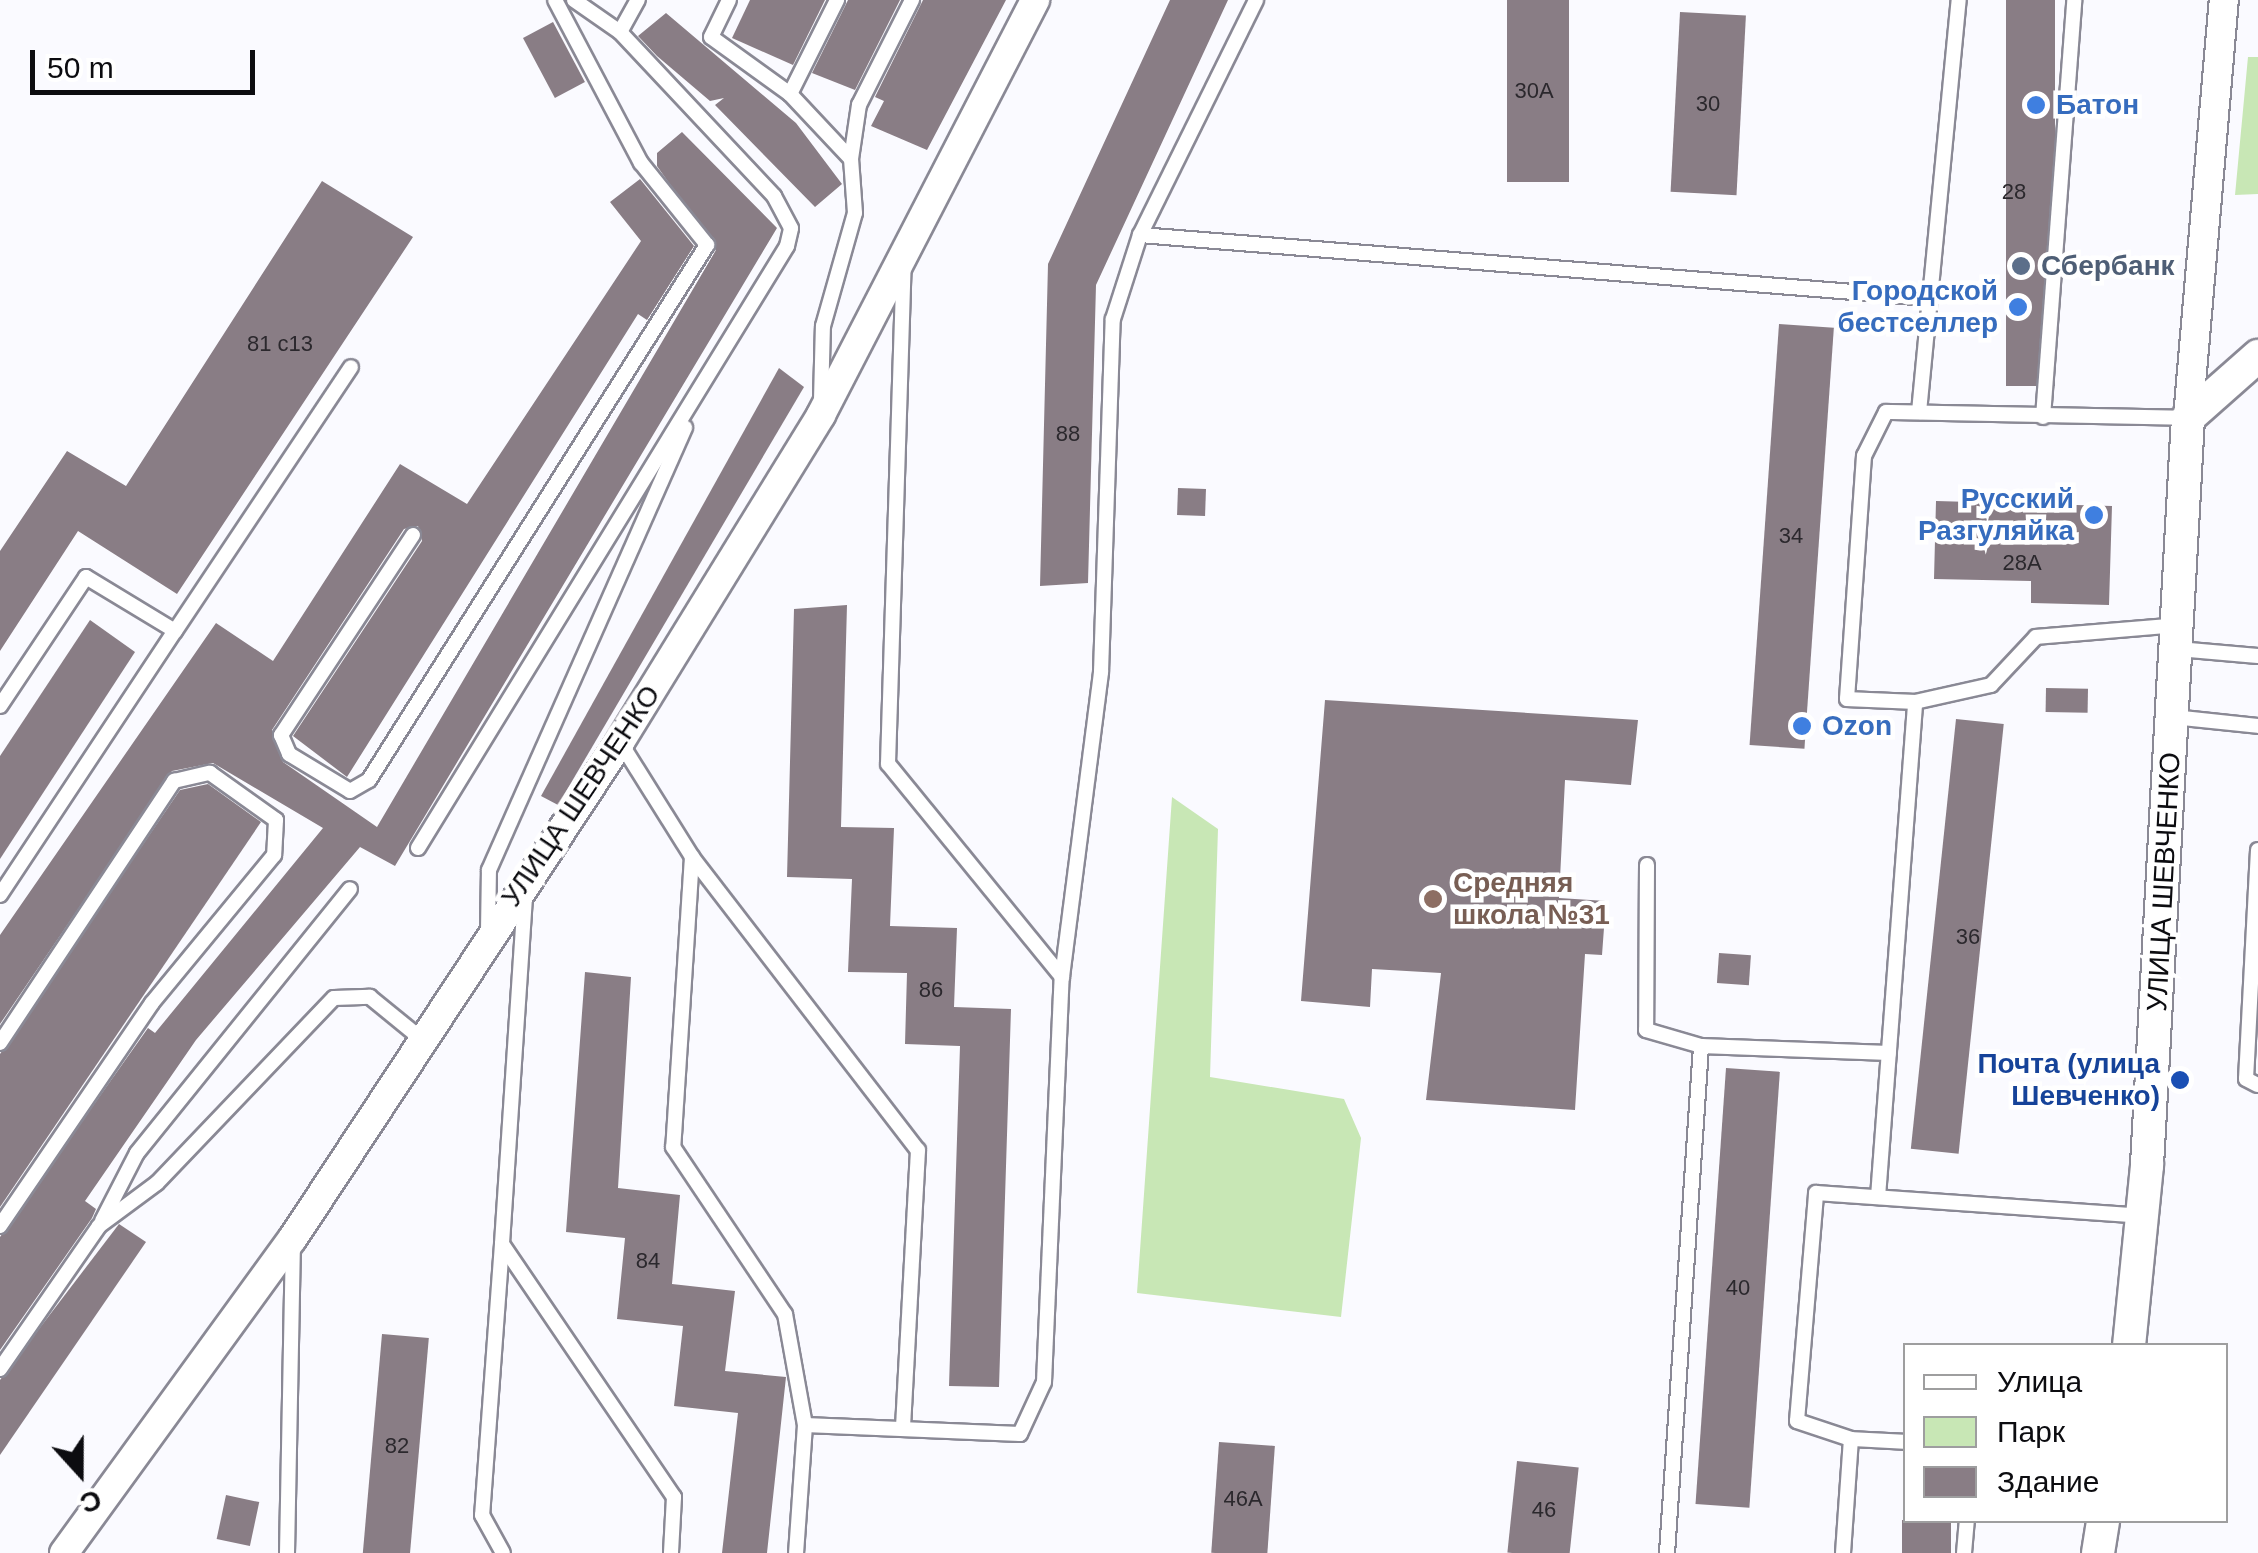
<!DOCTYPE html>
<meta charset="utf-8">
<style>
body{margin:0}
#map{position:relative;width:2258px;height:1553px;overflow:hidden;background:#fafaff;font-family:Helvetica,sans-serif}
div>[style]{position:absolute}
.green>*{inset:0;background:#c8e7b5}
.building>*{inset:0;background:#897d85;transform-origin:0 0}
.roads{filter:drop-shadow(2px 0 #8a8995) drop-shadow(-2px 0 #8a8995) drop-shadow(0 2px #8a8995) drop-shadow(0 -2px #8a8995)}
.service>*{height:14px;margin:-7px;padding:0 7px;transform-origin:7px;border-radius:7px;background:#fff}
.minor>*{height:28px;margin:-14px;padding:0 14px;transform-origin:14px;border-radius:14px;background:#fff}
.tertiary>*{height:32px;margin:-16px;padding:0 16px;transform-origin:16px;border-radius:16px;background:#fff}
.dots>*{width:28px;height:28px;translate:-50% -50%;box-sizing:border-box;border:5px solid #fff;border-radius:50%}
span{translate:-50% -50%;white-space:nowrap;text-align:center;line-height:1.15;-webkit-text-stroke:9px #fff;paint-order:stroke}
.number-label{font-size:22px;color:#2b282d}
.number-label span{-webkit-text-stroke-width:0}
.shop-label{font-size:28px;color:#366cbe;font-weight:700}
.left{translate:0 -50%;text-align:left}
.right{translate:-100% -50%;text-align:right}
.service-label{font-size:28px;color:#4e5e75;font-weight:700}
.street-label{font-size:28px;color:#0c0c10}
.education-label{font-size:28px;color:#785e54;font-weight:700}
.transit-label{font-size:28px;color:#164399;font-weight:700}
.legend{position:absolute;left:1903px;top:1343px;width:325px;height:180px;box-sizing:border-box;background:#fff;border:2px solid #9e9e9f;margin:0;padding:12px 18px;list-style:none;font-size:30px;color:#0c0c10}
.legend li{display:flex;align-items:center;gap:20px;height:50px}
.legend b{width:50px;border:2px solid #9e9e9f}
.north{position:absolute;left:30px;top:1423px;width:100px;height:100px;-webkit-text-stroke:8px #fff;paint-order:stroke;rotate:159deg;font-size:28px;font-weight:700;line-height:40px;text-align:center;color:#0c0c10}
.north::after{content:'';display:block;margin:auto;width:35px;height:45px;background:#0c0c10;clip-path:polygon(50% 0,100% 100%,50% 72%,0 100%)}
.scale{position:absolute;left:30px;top:50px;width:225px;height:45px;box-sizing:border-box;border:5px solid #0c0c10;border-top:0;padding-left:12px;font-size:30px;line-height:35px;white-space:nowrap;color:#0c0c10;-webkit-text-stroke:8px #fff;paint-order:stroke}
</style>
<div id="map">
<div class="green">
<i style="clip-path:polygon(2248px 57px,2258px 57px,2258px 194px,2235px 195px)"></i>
<i style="clip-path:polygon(1172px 797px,1218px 829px,1210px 1077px,1344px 1099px,1361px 1138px,1341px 1317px,1137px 1293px)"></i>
</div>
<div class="building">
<i style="clip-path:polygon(750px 0,825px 0,793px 65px,732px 38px)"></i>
<i style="clip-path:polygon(848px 0,900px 0,855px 90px,812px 73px)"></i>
<i style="clip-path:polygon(923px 0,1006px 0,927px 150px,871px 126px,884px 101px,875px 97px)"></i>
<i style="clip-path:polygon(1170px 0,1228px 0,1096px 285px,1088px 583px,1040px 586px,1048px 264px)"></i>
<i style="left:1507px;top:0;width:62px;height:182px"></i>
<i style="left:2006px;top:0;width:49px;height:386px"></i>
<i style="left:1680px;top:12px;width:66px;height:180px;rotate:3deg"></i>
<i style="clip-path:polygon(666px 13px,796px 123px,842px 184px,815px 207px,715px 105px,724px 98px,710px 101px,657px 56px,638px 36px)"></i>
<i style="left:553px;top:22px;width:68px;height:34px;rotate:62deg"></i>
<i style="clip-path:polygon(682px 132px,777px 228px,395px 866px,360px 847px,196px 1040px,85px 1201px,96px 1209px,92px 1218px,0 1350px,0 1237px,148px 1028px,155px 1033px,323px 828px,213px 763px,172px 771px,0 1024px,0 935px,216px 623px,273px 661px,400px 464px,467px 504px,641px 241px,610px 202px,640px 179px,694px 246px,647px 320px,638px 314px,347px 777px,293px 736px,422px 541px,418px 526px,404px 529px,272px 730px,283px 762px,377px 827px,716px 250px,657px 166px,657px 153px)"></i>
<i style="clip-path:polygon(322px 181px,413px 237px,177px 594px,78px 531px,0 651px,0 551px,67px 451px,126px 486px)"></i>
<i style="left:1779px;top:324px;width:55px;height:422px;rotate:4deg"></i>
<i style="clip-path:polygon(779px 368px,804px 387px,558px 805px,541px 796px)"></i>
<i style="left:1178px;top:488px;width:28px;height:27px;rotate:2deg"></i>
<i style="clip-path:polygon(1936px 501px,2112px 506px,2109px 605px,2031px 603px,2031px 581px,1934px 579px)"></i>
<i style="clip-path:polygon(847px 605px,841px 827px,894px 828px,890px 926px,957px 928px,954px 1007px,1011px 1009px,999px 1387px,949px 1386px,960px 1046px,905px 1044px,907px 973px,848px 972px,852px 879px,787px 877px,794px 609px)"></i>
<i style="clip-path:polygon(90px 620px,135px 652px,0 859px,0 756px)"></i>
<i style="left:2046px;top:688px;width:42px;height:24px;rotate:1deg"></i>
<i style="clip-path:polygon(1325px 700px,1638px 720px,1631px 785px,1565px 780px,1559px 898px,1606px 901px,1602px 955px,1585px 954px,1575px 1110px,1426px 1100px,1441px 973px,1372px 969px,1370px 1007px,1301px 1001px)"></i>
<i style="left:1956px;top:719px;width:48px;height:432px;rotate:6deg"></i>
<i style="clip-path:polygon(208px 784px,261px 822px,0 1207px,0 1054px,180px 790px)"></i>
<i style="left:1719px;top:953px;width:32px;height:30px;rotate:4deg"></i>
<i style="clip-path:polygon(585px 972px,631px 977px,618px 1188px,680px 1195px,672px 1284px,735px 1291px,725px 1371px,786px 1377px,767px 1553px,722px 1553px,738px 1413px,674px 1406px,683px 1326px,617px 1319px,625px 1238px,566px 1232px)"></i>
<i style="left:1726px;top:1068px;width:54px;height:437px;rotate:4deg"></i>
<i style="clip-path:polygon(119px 1224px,146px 1242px,0 1455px,0 1380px)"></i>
<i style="left:382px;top:1334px;width:47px;height:220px;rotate:5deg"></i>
<i style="left:1219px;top:1442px;width:56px;height:111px;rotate:4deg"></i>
<i style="left:1517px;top:1461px;width:62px;height:92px;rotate:6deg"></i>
<i style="left:226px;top:1495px;width:34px;height:45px;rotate:12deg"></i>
<i style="left:1902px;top:1520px;width:49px;height:33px"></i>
</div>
<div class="roads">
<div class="service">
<i style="left:574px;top:0;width:56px;rotate:34.8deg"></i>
<i style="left:729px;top:0;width:41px;rotate:115.9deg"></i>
<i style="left:711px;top:37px;width:97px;rotate:35.8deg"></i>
<i style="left:851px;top:159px;width:55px;rotate:-81.6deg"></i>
<i style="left:859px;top:105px;width:118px;rotate:-63.2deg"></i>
<i style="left:1140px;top:235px;width:262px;rotate:-63.7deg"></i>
<i style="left:821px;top:400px;width:74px;rotate:-88.5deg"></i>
<i style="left:823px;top:326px;width:117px;rotate:-74.2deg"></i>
<i style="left:855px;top:213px;width:54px;rotate:-94.2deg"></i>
<i style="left:851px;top:159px;width:89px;rotate:-133.2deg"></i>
<i style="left:790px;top:94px;width:105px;rotate:-63.4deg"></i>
<i style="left:1919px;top:412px;width:414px;rotate:-84.5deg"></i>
<i style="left:2043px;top:417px;width:418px;rotate:-85.7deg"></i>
<i style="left:413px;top:535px;width:240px;rotate:123.4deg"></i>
<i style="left:281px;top:735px;width:21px;rotate:67deg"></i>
<i style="left:289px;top:754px;width:71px;rotate:31.2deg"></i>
<i style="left:350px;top:791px;width:22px;rotate:-30deg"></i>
<i style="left:369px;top:780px;width:633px;rotate:-57.72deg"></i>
<i style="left:707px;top:245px;width:105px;rotate:-128.8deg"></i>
<i style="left:641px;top:163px;width:184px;rotate:-117.8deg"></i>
<i style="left:2178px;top:649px;width:80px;rotate:5deg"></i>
<i style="left:1915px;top:702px;width:68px;rotate:-177.5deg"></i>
<i style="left:1847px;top:699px;width:244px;rotate:-86deg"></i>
<i style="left:1864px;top:456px;width:49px;rotate:-63.4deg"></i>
<i style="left:1886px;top:412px;width:302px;rotate:1.1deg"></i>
<i style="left:0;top:706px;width:155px;rotate:-56.3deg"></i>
<i style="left:86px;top:577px;width:104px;rotate:31.2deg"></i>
<i style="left:175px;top:631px;width:317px;rotate:-56.3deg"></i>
<i style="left:2173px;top:717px;width:85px;rotate:6deg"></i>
<i style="left:620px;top:742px;width:136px;rotate:57.9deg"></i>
<i style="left:692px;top:857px;width:291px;rotate:93.7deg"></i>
<i style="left:673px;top:1147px;width:201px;rotate:56.2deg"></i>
<i style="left:785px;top:1314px;width:113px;rotate:79.8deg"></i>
<i style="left:805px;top:1425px;width:128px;rotate:94deg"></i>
<i style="left:418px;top:848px;width:706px;rotate:-58.49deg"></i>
<i style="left:787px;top:246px;width:18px;rotate:-77deg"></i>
<i style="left:791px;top:228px;width:36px;rotate:-118deg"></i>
<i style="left:774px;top:196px;width:225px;rotate:-133.2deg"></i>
<i style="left:620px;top:32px;width:37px;rotate:-61deg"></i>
<i style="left:2258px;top:850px;width:229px;rotate:93deg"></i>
<i style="left:2246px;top:1079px;width:13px;rotate:27deg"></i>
<i style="left:692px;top:857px;width:370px;rotate:52.4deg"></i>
<i style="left:918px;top:1150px;width:279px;rotate:93.1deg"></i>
<i style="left:1647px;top:865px;width:165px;rotate:90.3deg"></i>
<i style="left:1646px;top:1030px;width:57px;rotate:16.2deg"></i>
<i style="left:0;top:895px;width:317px;rotate:-56.5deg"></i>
<i style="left:525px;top:897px;width:348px;rotate:93.8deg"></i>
<i style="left:502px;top:1244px;width:306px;rotate:55.8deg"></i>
<i style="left:674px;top:1497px;width:56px;rotate:93.1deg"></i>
<i style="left:488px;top:931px;width:61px;rotate:-89.1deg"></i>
<i style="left:489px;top:870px;width:484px;rotate:-66.1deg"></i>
<i style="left:1062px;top:977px;width:307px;rotate:-82.7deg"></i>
<i style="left:1101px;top:672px;width:353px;rotate:-88.1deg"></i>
<i style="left:1113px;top:319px;width:88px;rotate:-72.2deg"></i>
<i style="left:1140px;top:235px;width:791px;rotate:4.57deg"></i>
<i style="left:0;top:1043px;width:315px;rotate:-56.4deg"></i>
<i style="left:174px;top:781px;width:37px;rotate:-13deg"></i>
<i style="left:210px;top:773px;width:81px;rotate:35.5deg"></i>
<i style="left:276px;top:820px;width:35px;rotate:93deg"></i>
<i style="left:274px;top:855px;width:192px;rotate:129.5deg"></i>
<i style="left:152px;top:1003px;width:270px;rotate:124.3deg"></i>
<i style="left:1878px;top:1197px;width:496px;rotate:-85.7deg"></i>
<i style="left:1915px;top:702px;width:78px;rotate:-12.6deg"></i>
<i style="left:1991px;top:685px;width:66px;rotate:-46.8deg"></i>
<i style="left:2036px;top:637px;width:144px;rotate:-4.8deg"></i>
<i style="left:102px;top:1221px;width:76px;rotate:-62.8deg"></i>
<i style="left:137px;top:1153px;width:339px;rotate:-51.1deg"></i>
<i style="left:502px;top:1244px;width:272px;rotate:94.2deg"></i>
<i style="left:482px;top:1515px;width:43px;rotate:61.1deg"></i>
<i style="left:0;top:1369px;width:174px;rotate:-55.3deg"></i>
<i style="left:99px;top:1226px;width:72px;rotate:-36.6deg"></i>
<i style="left:157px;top:1183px;width:256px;rotate:-46.3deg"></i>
<i style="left:334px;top:998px;width:36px;rotate:-2deg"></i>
<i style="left:370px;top:997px;width:63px;rotate:39.2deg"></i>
<i style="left:805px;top:1425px;width:215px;rotate:2.4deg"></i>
<i style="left:1020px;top:1434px;width:57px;rotate:-65.2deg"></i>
<i style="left:1044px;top:1382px;width:405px;rotate:-87.5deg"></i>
<i style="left:1062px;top:977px;width:275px;rotate:-129.2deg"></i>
<i style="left:888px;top:764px;width:496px;rotate:-88.2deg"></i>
<i style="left:1851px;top:1439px;width:57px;rotate:-161.6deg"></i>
<i style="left:1797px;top:1421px;width:229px;rotate:-85.2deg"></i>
<i style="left:1816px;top:1193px;width:326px;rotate:4deg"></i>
<i style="left:287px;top:1553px;width:309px;rotate:-88.9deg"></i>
<i style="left:1667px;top:1553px;width:508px;rotate:-86.16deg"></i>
<i style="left:1701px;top:1046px;width:188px;rotate:2.1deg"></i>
<i style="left:1843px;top:1553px;width:114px;rotate:-86deg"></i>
<i style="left:1851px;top:1439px;width:55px;rotate:3.1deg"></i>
<i style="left:1964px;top:1553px;width:33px;rotate:-85deg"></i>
</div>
<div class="minor">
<i style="left:2188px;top:418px;width:420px;rotate:-85.1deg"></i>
<i style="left:64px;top:1553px;width:389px;rotate:-54deg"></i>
<i style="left:293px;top:1238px;width:594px;rotate:-56.6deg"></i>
<i style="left:620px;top:742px;width:384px;rotate:-58.4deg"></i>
<i style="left:821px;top:415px;width:467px;rotate:-62.7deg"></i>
</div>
<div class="tertiary">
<i style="left:2129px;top:1346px;width:182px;rotate:-84.3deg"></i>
<i style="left:2147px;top:1165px;width:748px;rotate:-86.86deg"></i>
<i style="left:2188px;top:418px;width:94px;rotate:-41.5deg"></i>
<i style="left:2098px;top:1553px;width:33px;rotate:-81deg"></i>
</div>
</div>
<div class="dots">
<i style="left:2036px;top:105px;background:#3f7fe0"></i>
<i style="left:2021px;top:266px;background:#5c6f8a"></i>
<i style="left:2018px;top:307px;background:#3f7fe0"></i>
<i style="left:2094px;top:515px;background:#3f7fe0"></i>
<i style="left:1802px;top:726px;background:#3f7fe0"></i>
<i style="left:1433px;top:899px;background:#8d6e63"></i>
<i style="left:2180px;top:1080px;background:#1a4fb4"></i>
</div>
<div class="number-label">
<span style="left:1534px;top:91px">30А</span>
<span style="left:1708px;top:104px">30</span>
<span style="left:2014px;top:192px">28</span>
<span style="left:280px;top:344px">81 с13</span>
<span style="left:1068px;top:434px">88</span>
<span style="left:1791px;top:536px">34</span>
<span style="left:2022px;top:563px">28А</span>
<span style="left:1968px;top:937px">36</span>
<span style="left:931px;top:990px">86</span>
<span style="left:648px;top:1261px">84</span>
<span style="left:1738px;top:1288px">40</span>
<span style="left:397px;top:1446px">82</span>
<span style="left:1243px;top:1499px">46А</span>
<span style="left:1544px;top:1510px">46</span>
</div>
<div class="shop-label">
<span class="left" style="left:2056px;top:105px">Батон</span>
<span class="right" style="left:1998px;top:307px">Городской<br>бестселлер</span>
<span class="right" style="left:2074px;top:515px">Русский<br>Разгуляйка</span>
<span class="left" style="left:1822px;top:726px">Ozon</span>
</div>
<div class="service-label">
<span class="left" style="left:2041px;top:266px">Сбербанк</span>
</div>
<div class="street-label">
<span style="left:581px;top:796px;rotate:-56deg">УЛИЦА ШЕВЧЕНКО</span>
<span style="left:2164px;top:882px;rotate:-87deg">УЛИЦА ШЕВЧЕНКО</span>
</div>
<div class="education-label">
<span class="left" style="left:1453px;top:899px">Средняя<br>школа №31</span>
</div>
<div class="transit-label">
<span class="right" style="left:2160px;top:1080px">Почта (улица<br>Шевченко)</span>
</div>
<ul class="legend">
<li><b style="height:12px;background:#fff"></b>Улица</li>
<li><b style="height:28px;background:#c8e7b5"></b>Парк</li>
<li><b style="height:28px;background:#897d85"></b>Здание</li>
</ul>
<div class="north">С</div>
<div class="scale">50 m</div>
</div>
